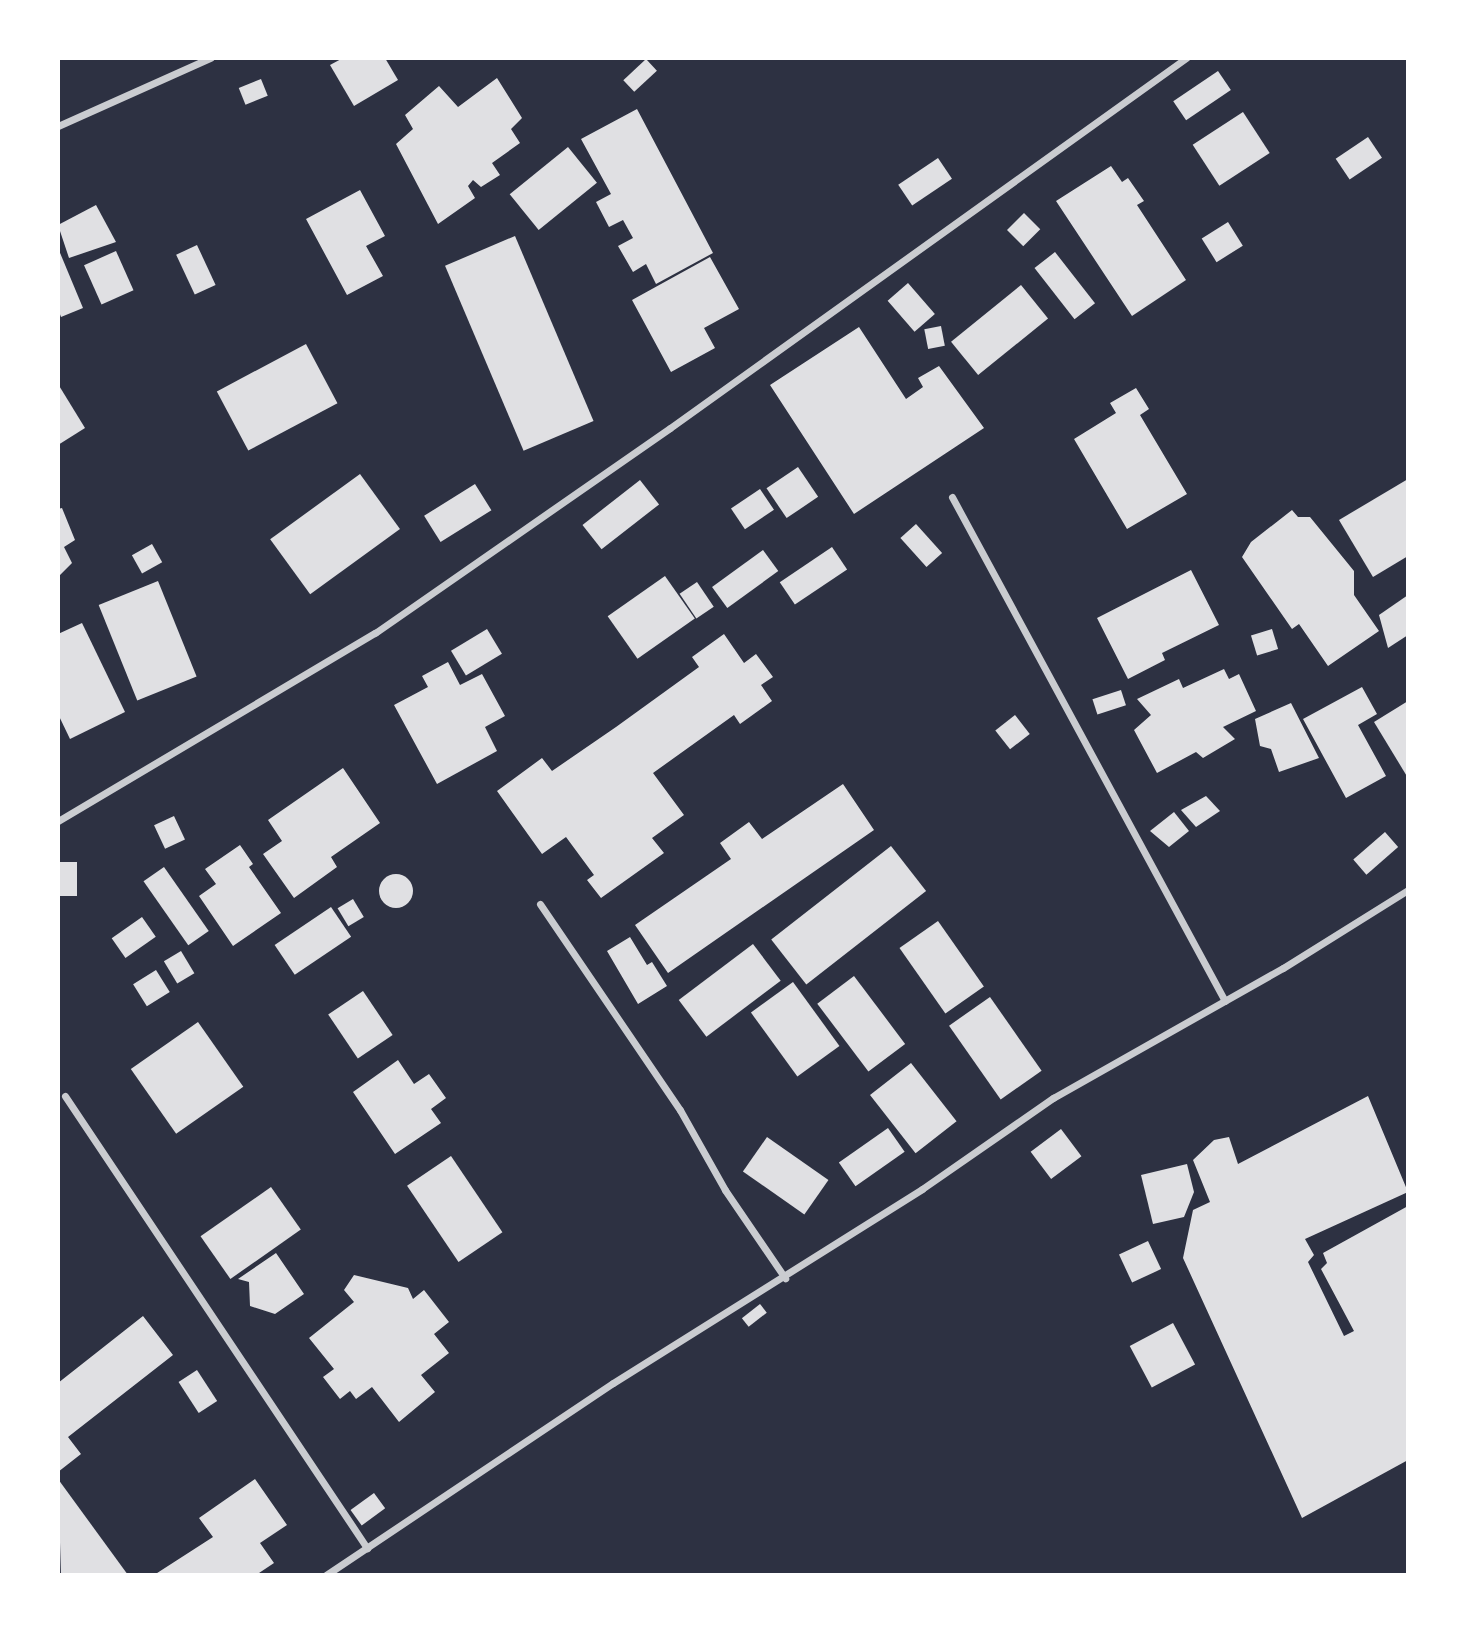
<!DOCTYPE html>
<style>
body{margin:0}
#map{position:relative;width:1466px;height:1633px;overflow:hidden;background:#2d3142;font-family:"Public Sans",sans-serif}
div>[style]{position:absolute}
.building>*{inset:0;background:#e0e0e3;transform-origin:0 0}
.round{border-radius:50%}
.minor>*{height:7px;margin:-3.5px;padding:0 3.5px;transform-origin:3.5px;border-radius:3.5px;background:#caccd0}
span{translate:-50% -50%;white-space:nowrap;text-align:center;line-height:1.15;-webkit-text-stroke:7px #fff;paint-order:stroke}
.frame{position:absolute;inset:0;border:60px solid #fff;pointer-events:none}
</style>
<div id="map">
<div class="building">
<i style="clip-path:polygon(343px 58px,385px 58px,398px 80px,354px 106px,330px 65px)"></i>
<i style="left:646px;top:59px;width:16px;height:31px;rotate:47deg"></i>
<i style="left:1218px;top:71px;width:23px;height:54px;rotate:56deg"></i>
<i style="clip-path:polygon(497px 78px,522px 118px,511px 129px,520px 143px,492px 163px,500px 175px,481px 187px,473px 180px,468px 186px,475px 198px,438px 224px,396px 144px,413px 129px,405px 115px,439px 86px,458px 107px)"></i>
<i style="left:261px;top:79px;width:18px;height:24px;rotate:68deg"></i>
<i style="clip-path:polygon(637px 109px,713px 253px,656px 284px,646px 264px,633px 272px,618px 246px,633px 238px,623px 220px,609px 227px,596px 202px,611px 194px,581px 139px)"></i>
<i style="left:1243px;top:112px;width:49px;height:60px;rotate:57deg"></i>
<i style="left:1368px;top:137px;width:25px;height:39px;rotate:56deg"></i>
<i style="left:568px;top:147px;width:46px;height:75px;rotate:51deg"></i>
<i style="left:938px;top:158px;width:25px;height:48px;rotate:56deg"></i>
<i style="clip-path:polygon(1111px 166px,1122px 182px,1128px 178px,1144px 201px,1137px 205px,1186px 280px,1132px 316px,1056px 201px)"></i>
<i style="clip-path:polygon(360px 190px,385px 236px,366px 246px,383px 276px,347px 295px,306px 219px)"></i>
<i style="clip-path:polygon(96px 205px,116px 242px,69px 258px,58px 225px)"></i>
<i style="left:1024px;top:213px;width:23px;height:24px;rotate:45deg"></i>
<i style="left:1228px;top:222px;width:28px;height:31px;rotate:58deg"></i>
<i style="left:515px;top:236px;width:201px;height:76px;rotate:67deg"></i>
<i style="left:197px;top:245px;width:44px;height:23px;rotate:65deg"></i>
<i style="clip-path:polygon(58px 248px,83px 308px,61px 317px,58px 309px)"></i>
<i style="left:116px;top:251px;width:43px;height:35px;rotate:66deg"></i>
<i style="left:1055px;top:252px;width:65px;height:26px;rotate:52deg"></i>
<i style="clip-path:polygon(710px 257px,739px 309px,704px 328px,715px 348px,671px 372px,632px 300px)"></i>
<i style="left:908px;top:283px;width:41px;height:27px;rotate:49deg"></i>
<i style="left:1021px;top:285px;width:43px;height:90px;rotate:51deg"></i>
<i style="left:941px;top:326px;width:20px;height:17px;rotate:79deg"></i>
<i style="clip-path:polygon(859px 327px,906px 399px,923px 387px,918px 378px,939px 366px,984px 428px,854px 514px,770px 385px)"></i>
<i style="left:306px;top:344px;width:67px;height:101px;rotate:62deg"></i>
<i style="clip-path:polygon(58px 384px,85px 428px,58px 445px)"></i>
<i style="clip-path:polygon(1136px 388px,1149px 409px,1140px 415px,1187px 494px,1127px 529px,1074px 439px,1116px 413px,1110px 403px)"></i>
<i style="left:798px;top:467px;width:36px;height:38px;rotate:56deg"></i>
<i style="left:360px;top:474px;width:68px;height:111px;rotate:54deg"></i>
<i style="clip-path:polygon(1408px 479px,1408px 556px,1373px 577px,1339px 520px)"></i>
<i style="left:640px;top:480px;width:31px;height:73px;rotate:52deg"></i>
<i style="left:475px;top:484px;width:31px;height:60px;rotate:58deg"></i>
<i style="left:760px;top:489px;width:25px;height:35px;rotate:56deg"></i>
<i style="clip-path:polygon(62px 508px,75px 540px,64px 547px,72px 563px,58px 577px,58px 509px)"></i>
<i style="clip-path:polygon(1292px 510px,1298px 517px,1310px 517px,1354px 571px,1354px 595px,1379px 631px,1328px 666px,1299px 624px,1292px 629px,1242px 557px,1251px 542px)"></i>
<i style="left:916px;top:524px;width:39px;height:21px;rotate:48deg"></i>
<i style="left:152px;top:544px;width:21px;height:23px;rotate:61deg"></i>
<i style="left:832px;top:547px;width:27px;height:63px;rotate:56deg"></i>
<i style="left:763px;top:550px;width:26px;height:63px;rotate:54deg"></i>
<i style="clip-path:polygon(1191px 570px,1219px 625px,1162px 653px,1165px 660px,1128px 679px,1097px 618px)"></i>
<i style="left:665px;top:576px;width:52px;height:70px;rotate:55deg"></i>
<i style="left:158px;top:581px;width:103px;height:64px;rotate:68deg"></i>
<i style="left:697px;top:582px;width:30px;height:21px;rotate:56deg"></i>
<i style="clip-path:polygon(1408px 595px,1408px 635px,1388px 648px,1379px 615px)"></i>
<i style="clip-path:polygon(82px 623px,125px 712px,70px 739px,58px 714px,58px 634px)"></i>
<i style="left:487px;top:629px;width:29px;height:42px;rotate:59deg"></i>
<i style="left:1272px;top:629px;width:21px;height:22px;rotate:73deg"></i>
<i style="clip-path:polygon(724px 634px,744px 663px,756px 654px,773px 677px,761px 685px,772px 701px,740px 724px,734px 715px,653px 773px,684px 815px,652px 838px,664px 853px,601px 898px,587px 880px,594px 875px,566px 837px,542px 854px,497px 791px,542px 758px,552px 771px,616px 727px,699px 667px,692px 657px)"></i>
<i style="clip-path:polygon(448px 662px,460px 685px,482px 674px,505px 716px,485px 727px,497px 751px,437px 784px,394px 705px,428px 687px,422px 676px)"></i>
<i style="clip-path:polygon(1224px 669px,1229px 679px,1239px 674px,1256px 711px,1223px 727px,1235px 739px,1203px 758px,1196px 752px,1157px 773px,1134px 730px,1151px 715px,1137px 699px,1179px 679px,1183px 688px)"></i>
<i style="clip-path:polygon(1362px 687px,1377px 714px,1358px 725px,1386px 776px,1346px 798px,1303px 719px)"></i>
<i style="left:1121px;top:690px;width:16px;height:30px;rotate:72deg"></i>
<i style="clip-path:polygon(1408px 701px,1408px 778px,1374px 722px)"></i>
<i style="clip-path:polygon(1291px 703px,1319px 758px,1279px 772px,1271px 749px,1260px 746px,1255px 719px)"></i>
<i style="left:1015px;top:715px;width:24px;height:25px;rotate:52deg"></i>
<i style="clip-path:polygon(343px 768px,380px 823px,331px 857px,337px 867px,294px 898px,263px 854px,282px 841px,268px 820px)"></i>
<i style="clip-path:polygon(843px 784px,874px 830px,668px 973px,635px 925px,731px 859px,720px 843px,749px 822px,762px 839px)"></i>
<i style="clip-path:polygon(1206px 796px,1220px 811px,1196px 827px,1181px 810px)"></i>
<i style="clip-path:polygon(1174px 812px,1189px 831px,1169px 847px,1150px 831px)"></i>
<i style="left:174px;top:816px;width:26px;height:22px;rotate:65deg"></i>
<i style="left:1385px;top:832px;width:20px;height:42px;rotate:49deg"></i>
<i style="clip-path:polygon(240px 845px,253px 864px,249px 867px,281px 913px,233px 946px,199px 896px,216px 884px,205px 869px)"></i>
<i style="left:891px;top:846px;width:57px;height:152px;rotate:52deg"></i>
<i style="left:58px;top:862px;width:19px;height:34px"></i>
<i style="left:164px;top:867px;width:78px;height:25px;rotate:55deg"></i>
<i class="round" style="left:379px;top:874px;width:34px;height:34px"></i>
<i style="left:353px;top:899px;width:21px;height:18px;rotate:59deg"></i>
<i style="left:331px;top:907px;width:36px;height:68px;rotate:56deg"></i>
<i style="left:142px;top:917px;width:24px;height:37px;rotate:55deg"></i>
<i style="left:938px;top:921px;width:80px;height:47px;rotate:55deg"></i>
<i style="clip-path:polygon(630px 937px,647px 965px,652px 962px,667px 986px,638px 1004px,607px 951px)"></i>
<i style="left:753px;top:944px;width:46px;height:93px;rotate:53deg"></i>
<i style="left:181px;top:951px;width:26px;height:20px;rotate:59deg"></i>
<i style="left:156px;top:970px;width:26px;height:27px;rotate:58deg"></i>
<i style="left:854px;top:976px;width:85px;height:46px;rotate:53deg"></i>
<i style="left:793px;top:982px;width:79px;height:52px;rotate:54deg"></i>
<i style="left:363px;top:991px;width:53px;height:42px;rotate:56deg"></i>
<i style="left:990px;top:997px;width:90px;height:50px;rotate:55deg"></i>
<i style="left:198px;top:1022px;width:79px;height:82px;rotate:55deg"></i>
<i style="clip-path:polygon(398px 1060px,414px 1084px,429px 1074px,446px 1098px,431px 1109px,441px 1123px,395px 1154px,353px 1092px)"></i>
<i style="left:911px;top:1063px;width:74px;height:52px;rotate:52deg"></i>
<i style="clip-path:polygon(1368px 1096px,1408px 1192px,1305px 1239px,1314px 1255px,1308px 1262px,1344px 1336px,1354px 1331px,1321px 1269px,1327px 1263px,1323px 1253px,1408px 1206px,1408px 1460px,1302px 1518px,1183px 1258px,1193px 1210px,1210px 1202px,1193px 1160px,1214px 1140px,1229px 1137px,1238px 1164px)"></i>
<i style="left:888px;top:1128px;width:29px;height:60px;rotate:55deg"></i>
<i style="left:1061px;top:1129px;width:34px;height:38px;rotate:53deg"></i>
<i style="left:767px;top:1137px;width:75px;height:42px;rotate:35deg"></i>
<i style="left:451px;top:1156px;width:92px;height:53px;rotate:56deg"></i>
<i style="clip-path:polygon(1187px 1164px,1194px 1192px,1184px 1217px,1153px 1224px,1141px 1175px)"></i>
<i style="left:271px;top:1187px;width:52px;height:86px;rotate:55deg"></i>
<i style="left:1148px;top:1241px;width:31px;height:32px;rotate:65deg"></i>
<i style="clip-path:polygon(276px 1253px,304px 1294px,275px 1314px,250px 1306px,249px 1282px,238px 1279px)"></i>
<i style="clip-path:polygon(354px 1275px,408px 1288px,413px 1299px,424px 1290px,449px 1322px,434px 1334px,449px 1353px,421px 1375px,435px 1392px,399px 1422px,372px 1387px,356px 1399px,350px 1391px,340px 1399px,323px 1377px,334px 1369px,309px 1338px,354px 1302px,344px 1290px)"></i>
<i style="left:760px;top:1304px;width:11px;height:23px;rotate:52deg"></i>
<i style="clip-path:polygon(143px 1316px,173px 1355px,68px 1437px,81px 1454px,58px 1472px,58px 1383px)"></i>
<i style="left:1173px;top:1323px;width:47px;height:49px;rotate:62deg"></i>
<i style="left:197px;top:1370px;width:37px;height:22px;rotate:57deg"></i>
<i style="clip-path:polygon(58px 1479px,128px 1575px,61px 1575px)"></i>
<i style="clip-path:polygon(255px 1479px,287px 1525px,260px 1543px,274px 1563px,256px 1575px,154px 1575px,213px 1537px,199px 1518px)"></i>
<i style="left:374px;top:1493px;width:19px;height:29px;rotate:54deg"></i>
</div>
<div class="minor">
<i style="left:58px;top:126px;width:167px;rotate:-24.1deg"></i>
<i style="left:952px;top:497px;width:573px;rotate:61.56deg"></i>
<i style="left:58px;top:821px;width:369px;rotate:-30.7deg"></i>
<i style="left:375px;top:633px;width:359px;rotate:-34.8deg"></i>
<i style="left:670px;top:428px;width:635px;rotate:-35.64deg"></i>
<i style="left:540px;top:904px;width:249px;rotate:55.8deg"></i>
<i style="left:680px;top:1110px;width:92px;rotate:60.6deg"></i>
<i style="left:725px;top:1190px;width:107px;rotate:55.7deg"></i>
<i style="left:65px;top:1096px;width:544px;rotate:56.25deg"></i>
<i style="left:326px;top:1575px;width:345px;rotate:-33.8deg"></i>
<i style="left:613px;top:1383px;width:365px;rotate:-32.1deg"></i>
<i style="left:922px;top:1189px;width:160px;rotate:-34.8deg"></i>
<i style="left:1053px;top:1098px;width:264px;rotate:-29.5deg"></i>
<i style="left:1283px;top:968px;width:147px;rotate:-32deg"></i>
</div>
<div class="frame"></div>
</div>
